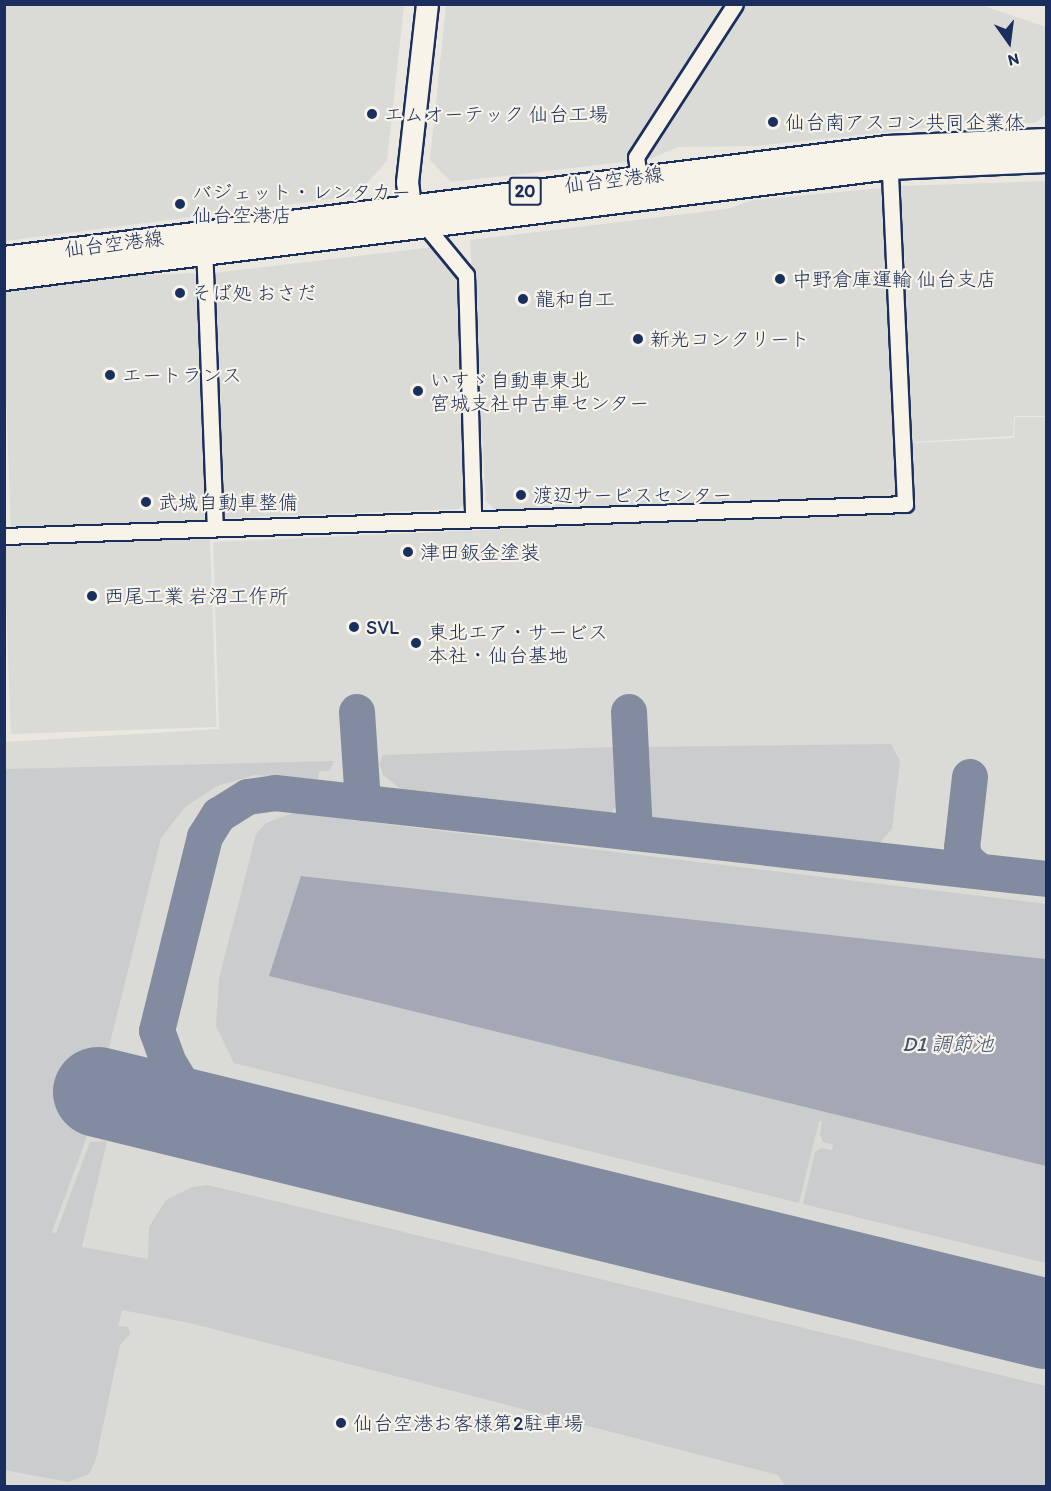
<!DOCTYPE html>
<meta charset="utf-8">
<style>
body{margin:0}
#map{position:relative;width:1051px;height:1491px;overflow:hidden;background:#eae7e0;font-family:Itim,"Klee One",sans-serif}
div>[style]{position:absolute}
.built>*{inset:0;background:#dadad6;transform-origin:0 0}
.green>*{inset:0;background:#cbcccd}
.water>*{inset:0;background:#a3a8b4}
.taxiway>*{height:36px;margin:-18px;padding:0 18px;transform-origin:18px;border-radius:18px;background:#828b9f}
.runway>*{height:90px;margin:-45px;padding:0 45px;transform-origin:45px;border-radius:45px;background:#828b9f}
.roads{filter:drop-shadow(2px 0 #1b2f5e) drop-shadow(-2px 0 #1b2f5e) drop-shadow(0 2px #1b2f5e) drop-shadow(0 -2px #1b2f5e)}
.street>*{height:15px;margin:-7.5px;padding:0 7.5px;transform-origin:7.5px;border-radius:7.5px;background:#f7f3e8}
.secondary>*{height:21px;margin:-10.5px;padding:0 10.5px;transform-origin:10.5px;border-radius:10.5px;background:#f7f3e8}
.primary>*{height:22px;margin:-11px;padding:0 11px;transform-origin:11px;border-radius:11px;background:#f7f3e8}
.dots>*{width:16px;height:16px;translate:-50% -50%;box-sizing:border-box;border:3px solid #f7f3e8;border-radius:50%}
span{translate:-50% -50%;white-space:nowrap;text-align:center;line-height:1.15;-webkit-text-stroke:4.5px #f7f3e8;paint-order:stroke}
.shield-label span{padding:2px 4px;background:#f7f3e8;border:2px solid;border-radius:4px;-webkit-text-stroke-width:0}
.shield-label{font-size:18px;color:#1b2f5e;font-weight:700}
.poi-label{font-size:20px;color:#1b2f5e}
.left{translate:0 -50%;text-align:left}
.street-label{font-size:20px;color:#1b2f5e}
.water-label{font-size:21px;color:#445378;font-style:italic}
.frame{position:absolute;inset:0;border:6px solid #1b2f5e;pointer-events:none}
.north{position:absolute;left:979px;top:12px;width:60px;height:60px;-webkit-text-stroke:4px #f7f3e8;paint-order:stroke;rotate:166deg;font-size:16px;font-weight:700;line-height:24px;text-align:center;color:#1b2f5e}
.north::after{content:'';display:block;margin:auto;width:21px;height:27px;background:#1b2f5e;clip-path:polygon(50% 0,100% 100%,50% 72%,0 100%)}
</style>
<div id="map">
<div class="built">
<i style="clip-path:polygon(5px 4px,404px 5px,387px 161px,355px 196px,5px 241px)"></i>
<i style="clip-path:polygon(978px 4px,1046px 27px,1046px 114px,1035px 123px,972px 123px,755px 146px,678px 147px,650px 159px,451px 182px,430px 160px,446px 5px)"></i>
<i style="clip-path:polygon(1046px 181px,1046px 416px,1014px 416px,1013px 436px,910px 442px,899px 186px)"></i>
<i style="clip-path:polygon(882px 188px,898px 497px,495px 510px,486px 501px,470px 240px,727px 209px,753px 200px)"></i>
<i style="clip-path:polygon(434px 247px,457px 275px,465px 504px,458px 509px,224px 518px,214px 273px)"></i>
<i style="left:200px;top:273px;width:249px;height:198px;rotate:88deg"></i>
<i style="clip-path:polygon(1015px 417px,1046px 417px,1046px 1486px,5px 1486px,5px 742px,219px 729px,213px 542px,910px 511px,910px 443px,1014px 438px)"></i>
<i style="left:210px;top:536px;width:191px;height:206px;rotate:88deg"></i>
</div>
<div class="green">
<i style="clip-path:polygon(891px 744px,900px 761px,892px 829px,876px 847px,652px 820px,640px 807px,638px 747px)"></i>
<i style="clip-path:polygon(615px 747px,619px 756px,621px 801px,610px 814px,402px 790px,383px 775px,380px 764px,383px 755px)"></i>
<i style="clip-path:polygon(334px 761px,329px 771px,319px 771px,318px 780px,255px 775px,217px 786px,185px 807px,161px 838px,86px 1139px,52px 1232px,56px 1233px,90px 1142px,107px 1141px,82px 1247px,148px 1259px,149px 1227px,166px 1200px,192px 1187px,208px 1185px,1046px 1386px,1046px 1486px,785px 1486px,778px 1475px,194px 1324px,122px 1310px,118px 1326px,128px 1327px,130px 1334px,120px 1345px,96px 1459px,89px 1474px,68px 1482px,5px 1470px,5px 769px)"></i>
<i style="clip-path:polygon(293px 813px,1046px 904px,1046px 959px,302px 876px,270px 976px,1046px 1166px,1046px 1263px,803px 1204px,815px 1152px,822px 1148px,832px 1150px,833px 1145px,823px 1142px,820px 1135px,822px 1121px,819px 1121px,799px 1203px,234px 1063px,216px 1026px,219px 979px,256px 834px,266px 823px)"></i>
</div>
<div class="water">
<i style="clip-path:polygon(301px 876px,1046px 959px,1046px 1166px,269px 976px)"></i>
</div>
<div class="taxiway">
<i style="left:357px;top:712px;width:91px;rotate:86.2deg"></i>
<i style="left:629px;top:712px;width:121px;rotate:87.2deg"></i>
<i style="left:970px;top:777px;width:71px;rotate:96.4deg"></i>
<i style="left:962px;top:848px;width:13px;rotate:72deg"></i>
<i style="left:966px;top:860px;width:17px;rotate:40deg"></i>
<i style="left:223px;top:1123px;width:21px;rotate:-152deg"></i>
<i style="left:204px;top:1113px;width:26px;rotate:-130deg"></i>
<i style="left:187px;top:1093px;width:37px;rotate:-121deg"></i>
<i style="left:168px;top:1061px;width:32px;rotate:-110deg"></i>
<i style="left:157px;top:1031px;width:200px;rotate:-76.1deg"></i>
<i style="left:205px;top:837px;width:26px;rotate:-58deg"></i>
<i style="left:219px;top:815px;width:34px;rotate:-32deg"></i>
<i style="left:248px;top:797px;width:27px;rotate:-8deg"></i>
<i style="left:275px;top:793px;width:776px;rotate:6.36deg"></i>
</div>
<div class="runway">
<i style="left:98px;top:1092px;width:976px;rotate:13.75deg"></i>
</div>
<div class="roads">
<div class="street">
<i style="left:640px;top:185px;width:28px;rotate:-98deg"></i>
<i style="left:636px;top:157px;width:182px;rotate:-57.1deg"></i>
<i style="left:424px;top:224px;width:66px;rotate:50.5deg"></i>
<i style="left:466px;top:275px;width:242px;rotate:88.3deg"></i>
<i style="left:204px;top:245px;width:283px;rotate:87.8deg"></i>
<i style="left:4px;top:536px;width:902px;rotate:-2.03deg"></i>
<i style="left:905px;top:504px;width:336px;rotate:-92.6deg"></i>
</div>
<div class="secondary">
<i style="left:421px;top:221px;width:19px;rotate:-126deg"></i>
<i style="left:410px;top:206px;width:24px;rotate:-97deg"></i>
<i style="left:407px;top:182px;width:179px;rotate:-83.6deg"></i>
</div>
<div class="primary">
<i style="left:4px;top:258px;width:890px;rotate:-7.16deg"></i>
<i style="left:887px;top:147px;width:159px;rotate:-2.5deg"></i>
<i style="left:4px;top:279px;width:893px;rotate:-7.14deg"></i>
<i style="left:890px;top:168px;width:156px;rotate:-2.6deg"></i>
</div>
</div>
<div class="dots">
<i style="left:372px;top:114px;background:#1b2f5e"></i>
<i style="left:773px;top:122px;background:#1b2f5e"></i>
<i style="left:180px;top:204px;background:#1b2f5e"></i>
<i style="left:780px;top:279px;background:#1b2f5e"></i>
<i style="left:180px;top:293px;background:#1b2f5e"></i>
<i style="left:523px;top:299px;background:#1b2f5e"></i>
<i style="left:638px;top:339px;background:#1b2f5e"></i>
<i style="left:110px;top:375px;background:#1b2f5e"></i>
<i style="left:418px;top:391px;background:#1b2f5e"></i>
<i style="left:521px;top:495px;background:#1b2f5e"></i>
<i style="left:146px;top:502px;background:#1b2f5e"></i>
<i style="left:408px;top:552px;background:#1b2f5e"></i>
<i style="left:92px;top:596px;background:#1b2f5e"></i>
<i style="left:354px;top:627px;background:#1b2f5e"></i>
<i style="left:416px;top:643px;background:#1b2f5e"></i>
<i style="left:341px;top:1423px;background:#1b2f5e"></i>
</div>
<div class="shield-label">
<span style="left:525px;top:191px">20</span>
</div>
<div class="poi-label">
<span class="left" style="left:384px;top:114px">エムオーテック 仙台工場</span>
<span class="left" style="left:785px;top:122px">仙台南アスコン共同企業体</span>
<span class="left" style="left:192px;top:204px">バジェット・レンタカー<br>仙台空港店</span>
<span class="left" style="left:792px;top:279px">中野倉庫運輸 仙台支店</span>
<span class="left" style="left:192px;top:293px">そば処 おさだ</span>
<span class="left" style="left:535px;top:299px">龍和自工</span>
<span class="left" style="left:650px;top:339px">新光コンクリート</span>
<span class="left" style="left:122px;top:375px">エートランス</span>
<span class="left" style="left:430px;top:392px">いすゞ自動車東北<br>宮城支社中古車センター</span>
<span class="left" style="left:533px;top:495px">渡辺サービスセンター</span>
<span class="left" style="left:158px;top:502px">武城自動車整備</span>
<span class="left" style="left:420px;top:552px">津田鈑金塗装</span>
<span class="left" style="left:104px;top:596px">西尾工業 岩沼工作所</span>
<span class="left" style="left:366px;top:627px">SVL</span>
<span class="left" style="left:428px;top:644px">東北エア・サービス<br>本社・仙台基地</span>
<span class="left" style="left:353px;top:1423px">仙台空港お客様第2駐車場</span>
</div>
<div class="street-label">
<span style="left:614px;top:180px;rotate:-7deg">仙台空港線</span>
<span style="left:114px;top:244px;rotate:-7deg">仙台空港線</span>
</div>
<div class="water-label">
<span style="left:948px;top:1044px">D1 調節池</span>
</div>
<div class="frame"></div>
<div class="north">N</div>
</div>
